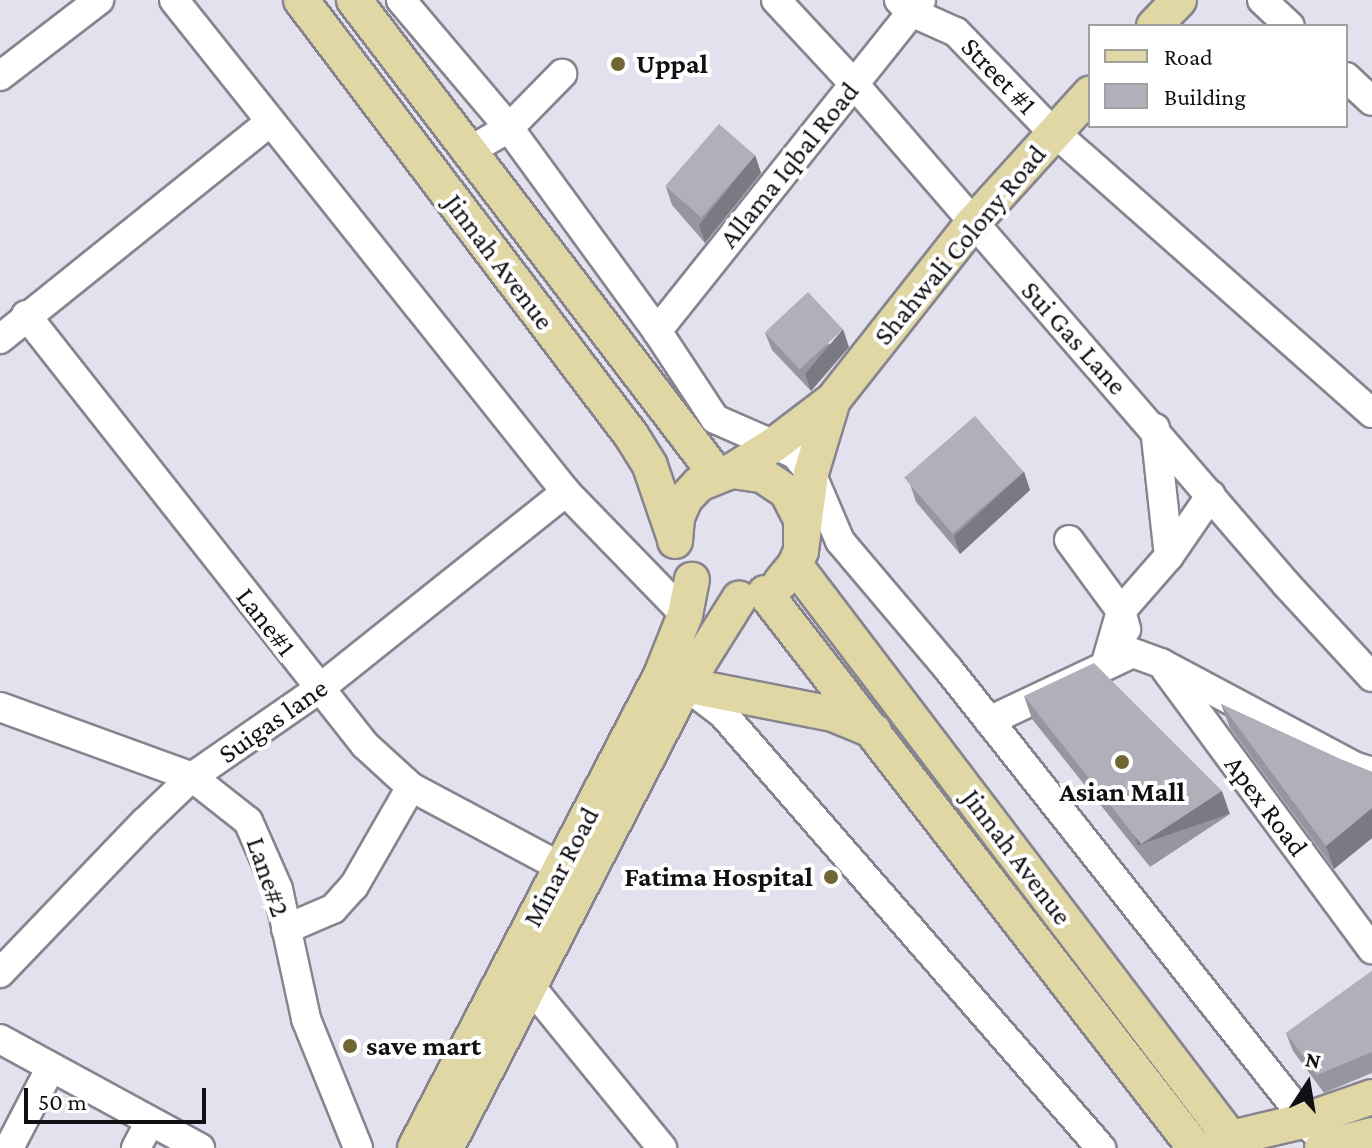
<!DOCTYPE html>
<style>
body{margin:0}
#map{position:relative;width:1372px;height:1148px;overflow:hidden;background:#e3e1ed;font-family:"Crimson Pro",serif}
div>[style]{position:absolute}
.roads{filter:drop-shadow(2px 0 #86858f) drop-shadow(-2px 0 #86858f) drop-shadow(0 2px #86858f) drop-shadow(0 -2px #86858f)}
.minor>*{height:28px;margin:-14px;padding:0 14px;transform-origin:14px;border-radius:14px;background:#fff}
.major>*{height:34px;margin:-17px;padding:0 17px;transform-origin:17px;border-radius:17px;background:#e0d7a4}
.wall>*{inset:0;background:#9796a0}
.shaded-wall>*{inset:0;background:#7b7a82;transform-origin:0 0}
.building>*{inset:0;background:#b0afba;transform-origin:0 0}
.dots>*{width:22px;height:22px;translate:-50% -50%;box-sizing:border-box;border:4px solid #fff;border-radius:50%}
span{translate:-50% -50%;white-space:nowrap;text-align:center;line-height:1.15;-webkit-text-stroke:8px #fff;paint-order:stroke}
.poi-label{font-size:28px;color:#111115;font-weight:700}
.left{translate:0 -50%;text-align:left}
.right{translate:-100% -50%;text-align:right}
.street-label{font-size:28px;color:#111115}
.legend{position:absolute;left:1088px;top:24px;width:260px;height:104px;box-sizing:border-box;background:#fff;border:2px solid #a0a0a1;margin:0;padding:10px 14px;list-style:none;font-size:24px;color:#111115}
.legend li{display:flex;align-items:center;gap:16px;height:40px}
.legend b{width:40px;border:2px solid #a0a0a1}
.north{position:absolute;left:1268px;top:1044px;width:80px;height:80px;-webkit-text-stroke:6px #fff;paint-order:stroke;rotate:12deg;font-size:22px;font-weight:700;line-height:32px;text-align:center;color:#111115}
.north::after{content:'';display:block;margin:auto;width:28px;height:36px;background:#111115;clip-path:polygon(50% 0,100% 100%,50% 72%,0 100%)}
.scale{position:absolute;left:24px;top:1088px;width:182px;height:36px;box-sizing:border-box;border:4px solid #111115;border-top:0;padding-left:10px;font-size:24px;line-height:28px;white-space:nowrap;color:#111115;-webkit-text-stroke:6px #fff;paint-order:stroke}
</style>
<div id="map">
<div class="roads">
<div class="minor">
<i style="left:174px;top:0;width:629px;rotate:51.45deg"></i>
<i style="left:566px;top:492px;width:171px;rotate:45.9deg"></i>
<i style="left:401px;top:0;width:167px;rotate:49.8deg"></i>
<i style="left:509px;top:128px;width:251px;rotate:53.9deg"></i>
<i style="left:657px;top:331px;width:105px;rotate:56.6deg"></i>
<i style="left:715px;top:419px;width:87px;rotate:23.6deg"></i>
<i style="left:795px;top:454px;width:25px;rotate:50deg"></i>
<i style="left:811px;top:473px;width:74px;rotate:66.9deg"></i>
<i style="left:840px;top:541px;width:169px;rotate:49.8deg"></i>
<i style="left:949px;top:670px;width:591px;rotate:51.6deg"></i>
<i style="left:776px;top:0;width:115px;rotate:47.1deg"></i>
<i style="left:854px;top:84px;width:662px;rotate:49.16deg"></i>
<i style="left:1287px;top:585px;width:125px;rotate:47.3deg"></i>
<i style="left:899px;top:0;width:17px;rotate:45deg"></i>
<i style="left:911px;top:12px;width:49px;rotate:24deg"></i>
<i style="left:956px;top:32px;width:125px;rotate:46deg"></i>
<i style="left:1043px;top:122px;width:439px;rotate:41.5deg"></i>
<i style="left:1262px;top:0;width:38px;rotate:43deg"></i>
<i style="left:0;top:76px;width:125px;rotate:-37.5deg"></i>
<i style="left:1346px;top:77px;width:35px;rotate:43deg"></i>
<i style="left:471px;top:150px;width:44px;rotate:-30.1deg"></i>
<i style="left:509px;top:128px;width:76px;rotate:-45.5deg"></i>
<i style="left:26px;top:315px;width:548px;rotate:51.75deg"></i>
<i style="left:365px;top:745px;width:62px;rotate:42.4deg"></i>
<i style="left:411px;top:787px;width:170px;rotate:28.1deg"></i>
<i style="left:657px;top:331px;width:423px;rotate:-51.4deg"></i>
<i style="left:0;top:339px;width:345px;rotate:-38.8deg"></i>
<i style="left:1155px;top:428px;width:129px;rotate:83.8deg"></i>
<i style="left:1069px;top:540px;width:88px;rotate:53.8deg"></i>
<i style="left:1121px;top:611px;width:19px;rotate:74deg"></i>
<i style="left:1106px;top:663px;width:54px;rotate:-73.9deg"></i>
<i style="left:1121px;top:611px;width:73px;rotate:-48.9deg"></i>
<i style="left:1169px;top:556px;width:74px;rotate:-55.5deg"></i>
<i style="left:1166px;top:670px;width:347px;rotate:53.6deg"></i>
<i style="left:685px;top:685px;width:48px;rotate:37.3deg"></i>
<i style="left:723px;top:714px;width:576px;rotate:48.95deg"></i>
<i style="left:0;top:707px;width:204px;rotate:20deg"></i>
<i style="left:192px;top:777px;width:71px;rotate:38.2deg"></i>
<i style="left:248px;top:821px;width:74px;rotate:66.2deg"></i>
<i style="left:278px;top:889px;width:133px;rotate:77.8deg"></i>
<i style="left:306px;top:1019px;width:139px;rotate:68deg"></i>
<i style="left:989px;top:721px;width:159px;rotate:-25.3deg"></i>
<i style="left:1133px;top:653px;width:30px;rotate:20deg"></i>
<i style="left:1161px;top:663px;width:221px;rotate:28.1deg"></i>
<i style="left:1356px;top:767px;width:17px;rotate:17deg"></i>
<i style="left:286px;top:929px;width:51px;rotate:-23.1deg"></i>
<i style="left:333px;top:909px;width:31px;rotate:-48deg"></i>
<i style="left:354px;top:886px;width:114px;rotate:-60.1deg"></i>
<i style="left:0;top:973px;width:209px;rotate:-46.2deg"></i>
<i style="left:145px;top:822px;width:65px;rotate:-43.8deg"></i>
<i style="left:192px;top:777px;width:155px;rotate:-34.7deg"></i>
<i style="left:319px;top:689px;width:316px;rotate:-38.6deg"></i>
<i style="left:530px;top:986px;width:209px;rotate:50.8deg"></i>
<i style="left:0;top:1039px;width:228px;rotate:28.6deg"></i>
<i style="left:9px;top:1148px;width:91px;rotate:-62.6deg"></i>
<i style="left:136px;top:1148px;width:30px;rotate:-62deg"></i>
</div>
<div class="major">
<i style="left:301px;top:0;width:546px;rotate:52.82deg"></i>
<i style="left:631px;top:435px;width:36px;rotate:58deg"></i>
<i style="left:650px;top:466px;width:74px;rotate:71.1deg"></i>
<i style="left:354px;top:0;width:596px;rotate:52.63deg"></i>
<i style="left:1154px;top:26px;width:36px;rotate:-46deg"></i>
<i style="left:732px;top:471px;width:51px;rotate:-32.1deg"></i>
<i style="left:775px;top:444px;width:73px;rotate:-37.2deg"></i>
<i style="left:833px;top:400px;width:224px;rotate:-51.7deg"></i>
<i style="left:972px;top:224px;width:176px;rotate:-47.8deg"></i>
<i style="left:675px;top:541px;width:24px;rotate:-85deg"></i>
<i style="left:677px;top:517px;width:20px;rotate:-66deg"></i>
<i style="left:685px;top:499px;width:21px;rotate:-47deg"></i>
<i style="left:699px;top:484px;width:35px;rotate:-22deg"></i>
<i style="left:732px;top:471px;width:30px;rotate:8deg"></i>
<i style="left:762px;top:475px;width:30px;rotate:34deg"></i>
<i style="left:787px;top:492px;width:31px;rotate:63deg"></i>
<i style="left:801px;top:520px;width:31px;rotate:90deg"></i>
<i style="left:795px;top:565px;width:732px;rotate:52.77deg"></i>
<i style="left:781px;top:582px;width:22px;rotate:-51deg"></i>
<i style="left:795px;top:565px;width:15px;rotate:-67deg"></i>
<i style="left:801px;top:551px;width:79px;rotate:-82.7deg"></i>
<i style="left:811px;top:473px;width:76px;rotate:-73.2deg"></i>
<i style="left:765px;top:593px;width:702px;rotate:52.23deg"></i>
<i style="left:685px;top:685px;width:151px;rotate:11.1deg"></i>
<i style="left:833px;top:714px;width:44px;rotate:22.5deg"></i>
<i style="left:415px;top:1148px;width:533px;rotate:-62.52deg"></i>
<i style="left:661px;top:675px;width:65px;rotate:-68.2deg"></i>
<i style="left:685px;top:615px;width:36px;rotate:-79deg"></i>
<i style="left:446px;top:1148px;width:521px;rotate:-62.7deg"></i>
<i style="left:685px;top:685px;width:102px;rotate:-57.9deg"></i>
<i style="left:1214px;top:1148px;width:20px;rotate:-30deg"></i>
<i style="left:1231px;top:1138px;width:74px;rotate:-13.3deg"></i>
<i style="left:1303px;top:1121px;width:73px;rotate:-19.2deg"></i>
<i style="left:1322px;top:1148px;width:52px;rotate:-14.6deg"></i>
</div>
</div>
<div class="wall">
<i style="clip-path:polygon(755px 155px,761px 173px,705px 243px,672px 205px,666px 187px)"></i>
<i style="clip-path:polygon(765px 333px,849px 347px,811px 391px,772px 350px)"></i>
<i style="clip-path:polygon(1024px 472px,1030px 490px,960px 554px,916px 502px,910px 484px)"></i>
<i style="clip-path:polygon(1024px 696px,1230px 814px,1150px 867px,1032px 719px)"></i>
<i style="clip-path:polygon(1221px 704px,1340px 759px,1372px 772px,1372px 838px,1334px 869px,1230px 728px)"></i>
<i style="clip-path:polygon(1372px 971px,1372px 1073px,1324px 1093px,1293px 1051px,1286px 1033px)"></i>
</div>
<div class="shaded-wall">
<i style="clip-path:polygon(755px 155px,761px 173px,705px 243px,699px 225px)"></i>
<i style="clip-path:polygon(843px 329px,849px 347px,811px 391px,805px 374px)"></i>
<i style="clip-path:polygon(1024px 472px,1030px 490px,960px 554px,954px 536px)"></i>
<i style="left:1222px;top:791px;width:24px;height:97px;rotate:71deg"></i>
<i style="clip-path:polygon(1372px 808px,1372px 838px,1334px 869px,1326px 846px)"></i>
</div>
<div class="building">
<i style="left:719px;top:124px;width:48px;height:82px;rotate:41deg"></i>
<i style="left:808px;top:292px;width:51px;height:59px;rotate:47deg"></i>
<i style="left:975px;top:416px;width:74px;height:94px;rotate:49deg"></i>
<i style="clip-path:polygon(1094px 663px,1222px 791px,1141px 844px,1024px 696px)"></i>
<i style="clip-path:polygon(1221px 704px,1340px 759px,1372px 772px,1372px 808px,1326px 846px)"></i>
<i style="clip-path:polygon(1372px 971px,1372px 1052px,1317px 1075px,1286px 1033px)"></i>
</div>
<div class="dots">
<i style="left:618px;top:64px;background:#6f6633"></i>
<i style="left:1122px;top:762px;background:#6f6633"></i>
<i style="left:831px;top:877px;background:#6f6633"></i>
<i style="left:350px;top:1046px;background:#6f6633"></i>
</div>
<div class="poi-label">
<span class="left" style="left:636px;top:64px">Uppal</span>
<span style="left:1122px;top:792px">Asian Mall</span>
<span class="right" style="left:813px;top:877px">Fatima Hospital</span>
<span class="left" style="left:366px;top:1046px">save mart</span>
</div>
<div class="street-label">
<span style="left:999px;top:76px;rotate:46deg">Street #1</span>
<span style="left:789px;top:165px;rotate:-51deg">Allama Iqbal Road</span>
<span style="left:960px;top:245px;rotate:-50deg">Shahwali Colony Road</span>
<span style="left:499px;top:262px;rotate:53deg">Jinnah Avenue</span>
<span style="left:1074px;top:338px;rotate:48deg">Sui Gas Lane</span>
<span style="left:266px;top:622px;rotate:52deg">Lane#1</span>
<span style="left:273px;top:721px;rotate:-35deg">Suigas lane</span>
<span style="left:1266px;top:806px;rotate:53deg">Apex Road</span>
<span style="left:1017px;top:857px;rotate:53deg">Jinnah Avenue</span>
<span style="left:561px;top:867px;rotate:-62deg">Minar Road</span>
<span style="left:268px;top:877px;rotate:71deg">Lane#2</span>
</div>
<ul class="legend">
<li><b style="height:10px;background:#e0d7a4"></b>Road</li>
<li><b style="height:22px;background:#b0afba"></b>Building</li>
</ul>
<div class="north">N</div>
<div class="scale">50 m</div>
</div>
